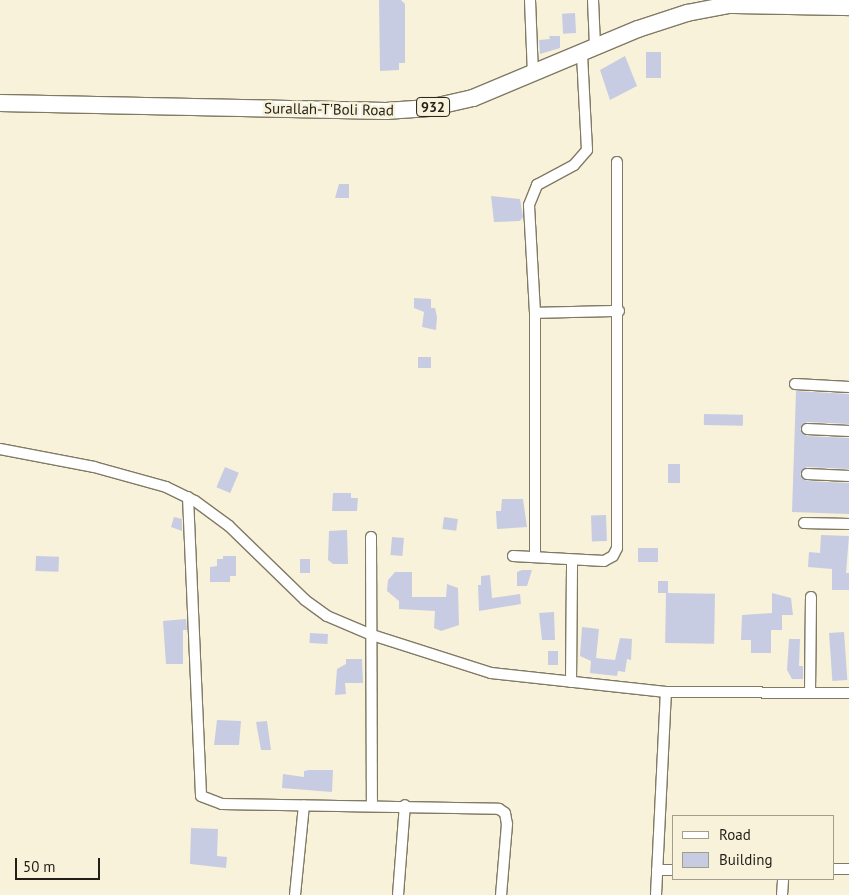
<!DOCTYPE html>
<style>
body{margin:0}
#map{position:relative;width:849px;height:895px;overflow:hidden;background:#f8f2da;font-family:"PT Sans",sans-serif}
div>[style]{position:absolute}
.building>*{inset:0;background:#c7cce2;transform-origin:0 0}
.roads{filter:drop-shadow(1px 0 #807a65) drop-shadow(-1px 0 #807a65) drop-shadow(0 1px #807a65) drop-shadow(0 -1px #807a65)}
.minor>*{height:10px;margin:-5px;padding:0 5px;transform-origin:5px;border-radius:5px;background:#fff}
.primary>*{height:16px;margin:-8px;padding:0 8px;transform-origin:8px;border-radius:8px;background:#fff}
span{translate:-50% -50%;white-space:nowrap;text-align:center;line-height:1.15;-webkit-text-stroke:5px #f8f2da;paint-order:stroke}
.shield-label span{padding:1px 4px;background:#f8f2da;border:1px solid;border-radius:4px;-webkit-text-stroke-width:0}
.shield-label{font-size:14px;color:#211f17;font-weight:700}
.street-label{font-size:15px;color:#211f17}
.legend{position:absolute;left:672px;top:815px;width:162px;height:65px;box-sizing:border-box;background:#f8f2da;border:1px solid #a29e8c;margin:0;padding:6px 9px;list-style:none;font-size:15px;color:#211f17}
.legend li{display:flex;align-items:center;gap:10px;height:25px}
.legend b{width:25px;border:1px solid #a29e8c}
.scale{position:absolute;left:15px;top:858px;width:85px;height:22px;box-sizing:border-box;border:2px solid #211f17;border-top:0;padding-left:6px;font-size:15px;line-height:18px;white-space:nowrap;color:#211f17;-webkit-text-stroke:4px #f8f2da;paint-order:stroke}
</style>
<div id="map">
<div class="building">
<i style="clip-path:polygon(379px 0,401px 0,405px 4px,405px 63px,399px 63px,399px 70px,380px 71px)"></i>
<i style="left:575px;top:13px;width:20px;height:13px;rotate:87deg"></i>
<i style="clip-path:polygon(549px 36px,560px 36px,560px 48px,540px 54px,539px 40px,550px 39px)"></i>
<i style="left:646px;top:52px;width:15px;height:26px"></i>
<i style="clip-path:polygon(625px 56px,637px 86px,610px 100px,600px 70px)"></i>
<i style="clip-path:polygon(339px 184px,349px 184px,349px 198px,335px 198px)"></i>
<i style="clip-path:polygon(491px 196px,520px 199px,523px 217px,520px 221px,494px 222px)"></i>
<i style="clip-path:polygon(414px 298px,431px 299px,431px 308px,435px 308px,437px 317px,436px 330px,422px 327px,424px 312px,414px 308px)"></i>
<i style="left:431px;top:357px;width:11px;height:13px;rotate:90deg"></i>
<i style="clip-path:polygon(796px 391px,849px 394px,849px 424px,807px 422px,800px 429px,807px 436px,849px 438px,849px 469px,807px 467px,800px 474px,807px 481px,849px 483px,849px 514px,792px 512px)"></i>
<i style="left:704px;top:414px;width:39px;height:11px;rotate:1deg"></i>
<i style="left:668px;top:464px;width:12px;height:19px"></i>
<i style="left:225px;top:467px;width:15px;height:22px;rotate:23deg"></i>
<i style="clip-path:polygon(333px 493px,351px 493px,351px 498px,358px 498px,357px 511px,332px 511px)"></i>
<i style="clip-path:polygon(502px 499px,523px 499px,527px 527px,497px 529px,496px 511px,501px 511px)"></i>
<i style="left:606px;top:515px;width:26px;height:15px;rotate:88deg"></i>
<i style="clip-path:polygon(174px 517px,182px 519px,182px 531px,171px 527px)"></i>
<i style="left:444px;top:517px;width:14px;height:12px;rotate:8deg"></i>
<i style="clip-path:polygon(347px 530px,348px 564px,333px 564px,328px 560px,329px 531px)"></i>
<i style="clip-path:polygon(821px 535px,849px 536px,846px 573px,849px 573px,849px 590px,832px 590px,832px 569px,808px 567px,809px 552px,820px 553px)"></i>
<i style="left:392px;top:537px;width:12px;height:18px;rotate:5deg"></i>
<i style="left:638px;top:548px;width:20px;height:14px"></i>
<i style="left:36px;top:556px;width:23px;height:15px;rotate:2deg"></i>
<i style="clip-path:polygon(223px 556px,236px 556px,236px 576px,230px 576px,230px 582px,210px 582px,210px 567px,217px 566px,217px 559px,223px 559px)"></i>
<i style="left:300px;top:559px;width:10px;height:14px"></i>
<i style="clip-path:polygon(522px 570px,532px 570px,527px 586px,517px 586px,517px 572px)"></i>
<i style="clip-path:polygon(395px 572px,412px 572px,412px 597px,446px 597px,447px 584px,458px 588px,459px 625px,441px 631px,434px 628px,435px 611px,399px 609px,399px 601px,387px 591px,388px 580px)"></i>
<i style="clip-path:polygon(490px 575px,492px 598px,520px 594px,521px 604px,479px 611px,478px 585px,481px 585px,481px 576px)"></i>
<i style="left:658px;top:581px;width:10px;height:12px"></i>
<i style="left:666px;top:593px;width:49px;height:50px;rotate:1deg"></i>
<i style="clip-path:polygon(772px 593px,791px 598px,793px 615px,782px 615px,782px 630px,771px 630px,771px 653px,751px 653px,751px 640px,741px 640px,742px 615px,772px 613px)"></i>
<i style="clip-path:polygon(554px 612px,555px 640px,542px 640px,539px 613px)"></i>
<i style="clip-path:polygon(186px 619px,187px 630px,183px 630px,183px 664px,166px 664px,163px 621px)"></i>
<i style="clip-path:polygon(582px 627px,599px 629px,596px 658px,615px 660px,620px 638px,632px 639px,631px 660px,627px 659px,625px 672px,618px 671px,617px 676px,590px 673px,591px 661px,580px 656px)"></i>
<i style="left:844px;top:632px;width:48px;height:15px;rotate:86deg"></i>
<i style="left:310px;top:633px;width:18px;height:10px;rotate:3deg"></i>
<i style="clip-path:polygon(789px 639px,800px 639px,799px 666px,803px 666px,803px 679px,792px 679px,787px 670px)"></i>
<i style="left:548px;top:651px;width:10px;height:14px"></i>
<i style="clip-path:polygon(346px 659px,362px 659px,363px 683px,345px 683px,346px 694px,335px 695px,337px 669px,346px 664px)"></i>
<i style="clip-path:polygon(217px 720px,241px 721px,239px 745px,214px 745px)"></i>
<i style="clip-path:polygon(267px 721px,271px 750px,261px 750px,256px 722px)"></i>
<i style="clip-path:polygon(309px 770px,333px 770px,332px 792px,282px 788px,283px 774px,304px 777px,304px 771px)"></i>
<i style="clip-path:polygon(191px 828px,218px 829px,217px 856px,227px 857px,226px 868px,190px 864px)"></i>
</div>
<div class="roads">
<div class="minor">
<i style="left:530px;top:0;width:75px;rotate:87.7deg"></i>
<i style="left:593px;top:0;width:46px;rotate:87.5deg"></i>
<i style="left:535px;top:313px;width:84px;rotate:-1.4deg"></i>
<i style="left:795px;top:384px;width:54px;rotate:3.2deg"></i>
<i style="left:807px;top:429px;width:42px;rotate:2.7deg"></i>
<i style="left:0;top:449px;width:96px;rotate:10.8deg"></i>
<i style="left:94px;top:467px;width:75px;rotate:15.5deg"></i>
<i style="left:166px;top:487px;width:32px;rotate:26deg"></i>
<i style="left:195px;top:501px;width:42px;rotate:36.3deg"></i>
<i style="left:229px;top:526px;width:106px;rotate:44.2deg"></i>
<i style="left:305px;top:600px;width:27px;rotate:36deg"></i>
<i style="left:327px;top:616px;width:49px;rotate:22.9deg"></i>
<i style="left:372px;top:635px;width:125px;rotate:17.7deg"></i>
<i style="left:491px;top:673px;width:176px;rotate:6.2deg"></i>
<i style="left:666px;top:692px;width:183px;rotate:0.3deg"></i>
<i style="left:807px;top:474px;width:42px;rotate:2.7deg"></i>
<i style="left:188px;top:497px;width:299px;rotate:87.5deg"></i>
<i style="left:201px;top:796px;width:22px;rotate:21deg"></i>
<i style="left:222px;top:804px;width:277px;rotate:1deg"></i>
<i style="left:499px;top:809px;width:7px;rotate:34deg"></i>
<i style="left:505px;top:813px;width:11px;rotate:80deg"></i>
<i style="left:507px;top:824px;width:71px;rotate:94.8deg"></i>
<i style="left:804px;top:523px;width:45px;rotate:1.3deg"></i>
<i style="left:371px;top:537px;width:268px;rotate:89.8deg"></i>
<i style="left:513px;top:556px;width:91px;rotate:3.1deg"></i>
<i style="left:604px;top:561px;width:10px;rotate:-29deg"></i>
<i style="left:613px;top:556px;width:9px;rotate:-63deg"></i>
<i style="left:617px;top:548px;width:386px;rotate:-90deg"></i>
<i style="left:535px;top:557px;width:244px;rotate:-90deg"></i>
<i style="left:535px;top:313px;width:108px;rotate:-93.2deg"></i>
<i style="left:529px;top:205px;width:22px;rotate:-68deg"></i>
<i style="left:537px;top:185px;width:42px;rotate:-28.4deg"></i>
<i style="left:574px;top:165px;width:20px;rotate:-49deg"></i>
<i style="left:587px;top:150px;width:97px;rotate:-93deg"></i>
<i style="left:571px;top:682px;width:120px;rotate:-89.5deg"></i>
<i style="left:810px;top:692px;width:95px;rotate:-89.4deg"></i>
<i style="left:833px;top:869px;width:16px"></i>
<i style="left:657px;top:870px;width:16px"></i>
<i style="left:295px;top:895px;width:90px;rotate:-84.3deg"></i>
<i style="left:398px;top:895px;width:90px;rotate:-85.6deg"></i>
<i style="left:656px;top:895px;width:203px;rotate:-87.2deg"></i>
<i style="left:782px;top:895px;width:16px;rotate:-86deg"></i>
</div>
<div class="primary">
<i style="left:0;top:103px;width:386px;rotate:1.2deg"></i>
<i style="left:386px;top:111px;width:43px;rotate:-4deg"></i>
<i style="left:429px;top:108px;width:45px;rotate:-12.8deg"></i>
<i style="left:473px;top:98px;width:179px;rotate:-22.7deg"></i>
<i style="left:638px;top:29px;width:52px;rotate:-18.1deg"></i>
<i style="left:687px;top:13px;width:43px;rotate:-10.8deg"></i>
<i style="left:729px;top:5px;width:120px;rotate:1deg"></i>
</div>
</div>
<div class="shield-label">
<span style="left:433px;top:107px">932</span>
</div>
<div class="street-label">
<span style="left:329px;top:109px;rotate:1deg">Surallah-T'Boli Road</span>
</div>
<ul class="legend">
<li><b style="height:6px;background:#fff"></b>Road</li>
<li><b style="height:14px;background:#c7cce2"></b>Building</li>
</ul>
<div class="scale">50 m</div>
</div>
